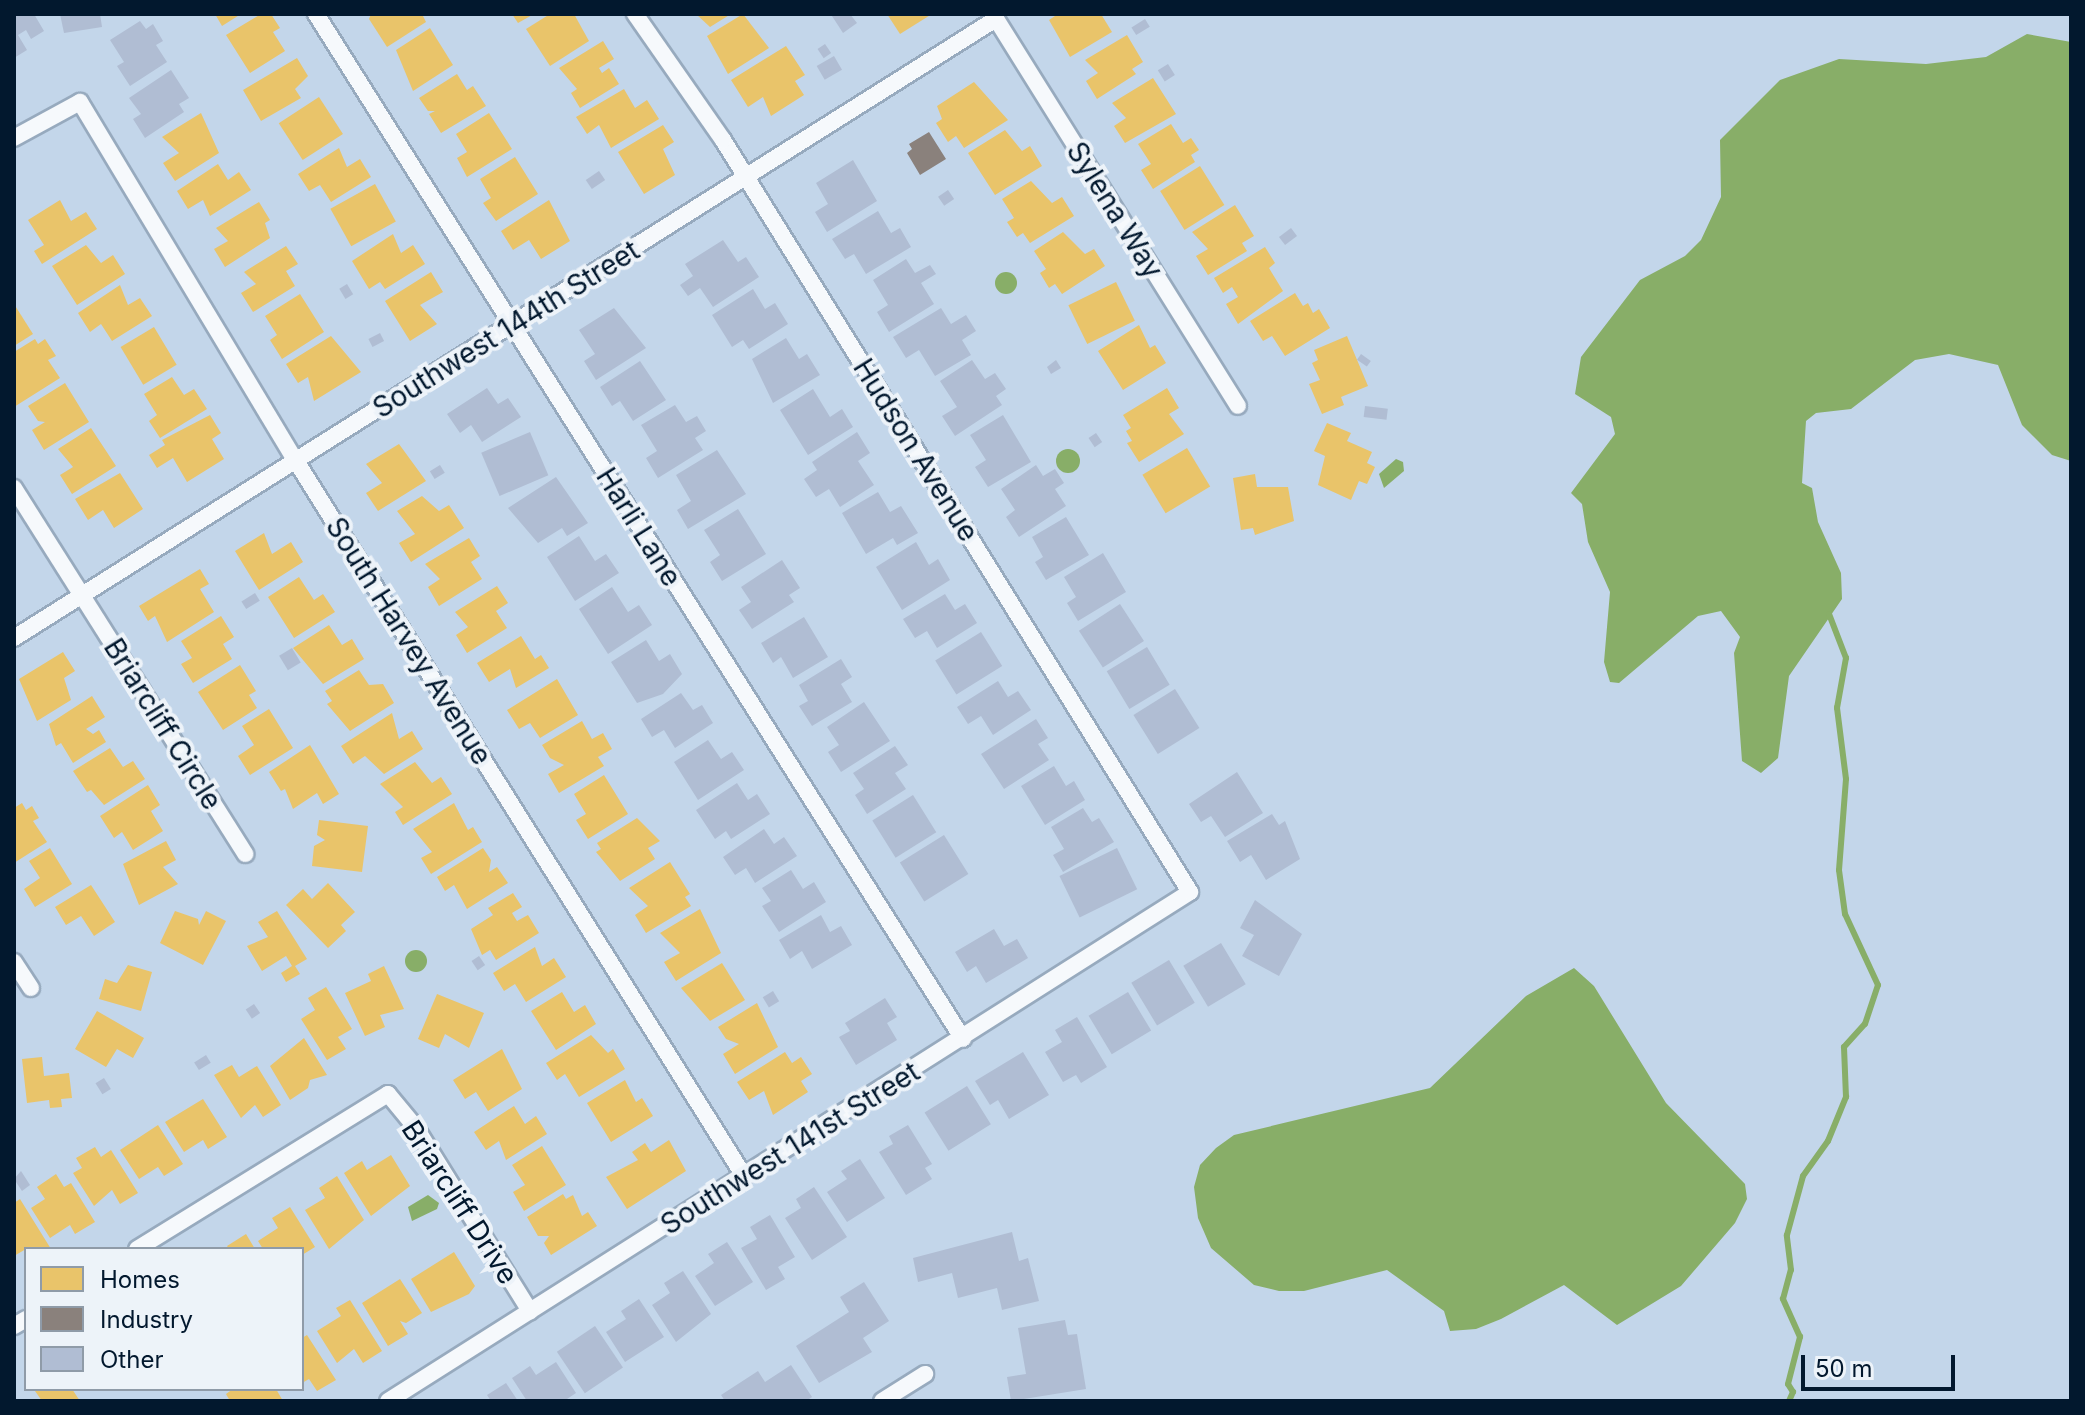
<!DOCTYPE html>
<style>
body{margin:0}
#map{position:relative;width:2085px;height:1415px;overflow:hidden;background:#c3d6ea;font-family:Inter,sans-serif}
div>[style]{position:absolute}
.water>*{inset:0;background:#88ae68}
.round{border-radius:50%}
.homes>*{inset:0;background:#e9c46a;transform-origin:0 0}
.industry>*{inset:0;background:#8a817c}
.stream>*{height:6px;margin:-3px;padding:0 3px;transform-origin:3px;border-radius:3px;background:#88ae68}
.building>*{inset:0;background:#b0bdd3;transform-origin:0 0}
.roads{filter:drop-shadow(2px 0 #97aabe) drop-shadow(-2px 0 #97aabe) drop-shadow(0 2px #97aabe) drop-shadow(0 -2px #97aabe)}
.street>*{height:16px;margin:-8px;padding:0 8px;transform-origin:8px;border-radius:8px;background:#f6f9fc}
span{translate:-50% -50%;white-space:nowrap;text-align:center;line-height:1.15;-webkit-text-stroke:8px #edf3f9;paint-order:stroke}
.street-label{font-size:28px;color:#02182e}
.frame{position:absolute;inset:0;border:16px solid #02182e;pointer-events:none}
.legend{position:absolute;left:24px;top:1247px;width:280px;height:144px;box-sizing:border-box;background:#edf3f9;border:2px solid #8f9ba8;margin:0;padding:10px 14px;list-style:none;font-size:24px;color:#02182e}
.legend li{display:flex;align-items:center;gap:16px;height:40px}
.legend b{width:40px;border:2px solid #8f9ba8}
.scale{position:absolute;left:1801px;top:1355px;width:154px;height:36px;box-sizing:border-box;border:4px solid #02182e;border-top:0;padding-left:10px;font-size:24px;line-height:28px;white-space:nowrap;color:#02182e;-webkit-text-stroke:6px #edf3f9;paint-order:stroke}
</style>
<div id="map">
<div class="water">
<i style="clip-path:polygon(2027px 34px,2071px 42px,2071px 461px,2052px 455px,2022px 425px,1998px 365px,1949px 354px,1915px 360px,1851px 409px,1816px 413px,1806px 421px,1802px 483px,1812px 488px,1818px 522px,1841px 573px,1842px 599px,1789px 676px,1778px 758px,1761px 773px,1742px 761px,1734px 653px,1740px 637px,1721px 611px,1698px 616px,1619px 683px,1610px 682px,1604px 662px,1610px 592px,1588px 542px,1582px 504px,1571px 493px,1615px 434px,1611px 417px,1575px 394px,1581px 357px,1640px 280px,1685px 256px,1701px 240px,1721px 197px,1720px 140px,1780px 80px,1839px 59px,1926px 64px,1986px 57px)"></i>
<i class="round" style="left:995px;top:272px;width:22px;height:22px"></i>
<i class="round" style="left:1056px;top:449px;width:24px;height:24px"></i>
<i style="clip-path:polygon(1396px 459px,1403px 462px,1404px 471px,1384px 488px,1379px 474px)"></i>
<i class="round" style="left:405px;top:950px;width:22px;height:22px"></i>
<i style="clip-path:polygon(1574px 968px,1594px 986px,1666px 1103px,1745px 1184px,1747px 1199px,1735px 1223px,1681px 1286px,1617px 1325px,1564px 1285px,1501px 1319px,1476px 1329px,1450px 1331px,1444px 1311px,1387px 1270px,1304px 1291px,1279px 1291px,1254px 1285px,1211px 1248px,1198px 1218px,1194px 1187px,1200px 1165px,1216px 1148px,1234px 1135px,1430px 1088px,1526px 996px)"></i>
<i style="clip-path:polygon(428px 1195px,439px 1203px,437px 1209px,412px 1221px,408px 1207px)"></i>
</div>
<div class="homes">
<i style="clip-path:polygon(215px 14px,241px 14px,222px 26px)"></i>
<i style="clip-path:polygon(261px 14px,271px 14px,280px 28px,273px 32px,285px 51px,250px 73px,226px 35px)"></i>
<i style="clip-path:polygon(371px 14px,422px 14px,426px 22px,387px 47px,369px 19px)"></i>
<i style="clip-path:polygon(512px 14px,534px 14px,518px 23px)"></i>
<i style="clip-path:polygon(550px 14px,574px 14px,589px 41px,550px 66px,526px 29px)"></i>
<i style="clip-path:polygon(696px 14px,731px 14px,710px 27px)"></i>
<i style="clip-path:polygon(743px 14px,769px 48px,728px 74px,707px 36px)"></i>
<i style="clip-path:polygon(887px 14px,932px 14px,900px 34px)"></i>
<i style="clip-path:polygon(1058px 14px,1101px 14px,1112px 32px,1070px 57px,1049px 20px)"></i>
<i style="clip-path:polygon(430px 28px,453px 65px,413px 91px,396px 50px)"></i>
<i style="clip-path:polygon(1127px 35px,1143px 62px,1132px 69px,1136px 74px,1097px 99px,1086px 81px,1098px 73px,1085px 60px)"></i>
<i style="clip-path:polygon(603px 41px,614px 59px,599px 68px,602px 73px,609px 68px,619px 84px,580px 108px,571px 93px,577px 89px,559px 68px)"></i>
<i style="clip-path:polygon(786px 46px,805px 75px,795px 81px,804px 95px,771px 116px,763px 97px,748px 107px,731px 80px)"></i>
<i style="clip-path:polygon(297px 58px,308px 76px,295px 89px,301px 98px,261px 121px,243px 90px)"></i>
<i style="clip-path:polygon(457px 74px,467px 90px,473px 86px,486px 106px,441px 133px,429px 114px,435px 111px,428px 111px,419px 98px)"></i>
<i style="clip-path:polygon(1153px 78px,1176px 114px,1125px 143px,1114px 126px,1126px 118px,1112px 103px)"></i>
<i style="clip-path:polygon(974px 82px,1008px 120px,964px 148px,956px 136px,948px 142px,936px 123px,942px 119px,937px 106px)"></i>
<i style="clip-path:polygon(624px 89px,635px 108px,647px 100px,659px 119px,611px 148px,599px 125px,587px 134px,576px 117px)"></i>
<i style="left:319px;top:97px;width:44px;height:48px;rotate:57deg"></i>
<i style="clip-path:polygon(201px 113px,219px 153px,175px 181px,163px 163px,179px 153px,162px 137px)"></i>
<i style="clip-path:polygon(489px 113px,512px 149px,467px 177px,457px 158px,467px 152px,456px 134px)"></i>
<i style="clip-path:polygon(1171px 124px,1183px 143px,1191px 138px,1199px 150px,1191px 155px,1195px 162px,1153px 189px,1141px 170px,1151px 164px,1138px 144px)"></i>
<i style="clip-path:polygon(663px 125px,674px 142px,663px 149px,675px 175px,644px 194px,618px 152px)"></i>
<i style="clip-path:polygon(1005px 130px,1022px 151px,1030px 146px,1042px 166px,995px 195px,968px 153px)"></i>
<i style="clip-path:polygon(339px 148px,347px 167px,360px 159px,371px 177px,331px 202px,320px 185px,309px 191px,298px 174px)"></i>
<i style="clip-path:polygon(515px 157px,538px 194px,496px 221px,483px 203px,491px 198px,480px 179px)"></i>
<i style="clip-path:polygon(218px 164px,228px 180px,239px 172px,251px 190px,210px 216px,203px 200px,188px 209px,177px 191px)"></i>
<i style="left:1200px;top:166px;width:46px;height:47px;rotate:58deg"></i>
<i style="clip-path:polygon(1031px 181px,1052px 203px,1062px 197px,1074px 216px,1030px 243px,1023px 233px,1017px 237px,1007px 222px,1014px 218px,1002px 199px)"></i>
<i style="left:375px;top:184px;width:43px;height:51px;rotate:61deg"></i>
<i style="clip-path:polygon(60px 200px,71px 221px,86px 212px,97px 229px,42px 264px,34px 251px,44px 245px,28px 220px)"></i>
<i style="clip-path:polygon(549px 200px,570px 241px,541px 259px,529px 240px,513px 250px,501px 231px)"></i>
<i style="clip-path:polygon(259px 202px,270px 220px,265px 223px,270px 238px,225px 267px,214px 249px,228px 241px,216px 228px)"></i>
<i style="clip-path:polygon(1235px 205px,1254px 236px,1242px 243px,1247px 251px,1208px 275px,1196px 256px,1208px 249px,1192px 232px)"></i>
<i style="clip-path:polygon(1063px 232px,1085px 254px,1094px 249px,1105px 266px,1062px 294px,1055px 284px,1049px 288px,1040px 273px,1046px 269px,1034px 251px)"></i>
<i style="clip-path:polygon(393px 234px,401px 253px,413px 245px,425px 264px,385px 289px,380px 282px,369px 289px,352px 261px)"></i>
<i style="clip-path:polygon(86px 245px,101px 263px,113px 255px,125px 274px,77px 305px,52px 266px)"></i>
<i style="clip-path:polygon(286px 246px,298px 264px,286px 271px,295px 286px,253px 312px,241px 293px,256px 284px,244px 272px)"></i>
<i style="clip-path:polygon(1265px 247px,1275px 263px,1269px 268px,1283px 291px,1238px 324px,1226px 304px,1238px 297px,1232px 287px,1223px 293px,1214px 278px)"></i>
<i style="clip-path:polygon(431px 272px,443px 292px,420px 305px,437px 324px,410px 341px,385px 301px)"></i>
<i style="left:1116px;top:282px;width:43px;height:53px;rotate:64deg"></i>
<i style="clip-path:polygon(120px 285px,128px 305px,140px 298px,152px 316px,112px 341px,101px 324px,90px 332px,78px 313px)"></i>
<i style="clip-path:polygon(1295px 293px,1303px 306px,1308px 303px,1313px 313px,1319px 309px,1330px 328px,1285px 356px,1272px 336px,1263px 341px,1250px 321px)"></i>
<i style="clip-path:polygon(300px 294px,324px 332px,282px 359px,270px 340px,277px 335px,265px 316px)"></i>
<i style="clip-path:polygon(14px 304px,33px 334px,14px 346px)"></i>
<i style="clip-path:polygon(1139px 325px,1150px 348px,1155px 345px,1166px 363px,1123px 390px,1098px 351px)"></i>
<i style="left:154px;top:327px;width:44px;height:39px;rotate:59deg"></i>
<i style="clip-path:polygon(331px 336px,361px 372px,314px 401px,308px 377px,298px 383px,286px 364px)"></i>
<i style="clip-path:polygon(1347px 336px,1368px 386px,1341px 397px,1344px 405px,1322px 414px,1309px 384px,1320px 380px,1312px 363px,1318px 360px,1314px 350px)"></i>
<i style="clip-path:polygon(35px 339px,38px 344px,45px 339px,56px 356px,48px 360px,60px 378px,14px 407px,14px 352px)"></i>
<i style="clip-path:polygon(172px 377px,184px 395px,194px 389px,207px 409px,160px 438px,149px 421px,157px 415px,144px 394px)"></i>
<i style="clip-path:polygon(65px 383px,89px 422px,44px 450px,32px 430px,45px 422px,38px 421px,28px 406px)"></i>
<i style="clip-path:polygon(1167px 388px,1179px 408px,1169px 414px,1184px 434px,1139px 462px,1127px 443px,1132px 441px,1126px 431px,1131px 428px,1123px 415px)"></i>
<i style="clip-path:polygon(210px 415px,221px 433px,212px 439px,224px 459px,187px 482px,173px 458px,157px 468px,149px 455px,165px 445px,162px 440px)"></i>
<i style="clip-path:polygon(1327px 423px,1351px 433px,1347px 441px,1372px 452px,1367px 463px,1375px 467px,1367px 484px,1359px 481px,1351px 500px,1318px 485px,1325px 456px,1314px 451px)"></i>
<i style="clip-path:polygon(91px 428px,116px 466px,72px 494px,60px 475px,73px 467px,58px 449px)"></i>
<i style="clip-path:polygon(399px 444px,426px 481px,378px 511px,366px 493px,382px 483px,366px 464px)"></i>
<i style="left:1187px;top:448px;width:45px;height:52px;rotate:59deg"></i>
<i style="clip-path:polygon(120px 473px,143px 509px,114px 528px,103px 510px,88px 520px,75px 499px)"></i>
<i style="clip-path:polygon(1255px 474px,1257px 487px,1288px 487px,1294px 521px,1255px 535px,1253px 528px,1241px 530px,1233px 478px)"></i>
<i style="clip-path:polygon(422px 496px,439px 511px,449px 505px,464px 528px,411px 562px,399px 543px,415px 534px,397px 511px)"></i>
<i style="clip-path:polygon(264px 533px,272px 554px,291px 542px,303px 562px,259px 590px,235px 551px)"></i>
<i style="clip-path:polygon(469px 538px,480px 556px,471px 562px,482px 579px,439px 606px,428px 587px,440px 579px,425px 564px)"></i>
<i style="clip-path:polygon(200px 569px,209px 584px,200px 589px,214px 612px,167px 642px,155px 616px,148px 621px,139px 606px)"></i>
<i style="clip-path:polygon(299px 577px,314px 600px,323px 594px,335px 612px,294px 638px,268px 597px)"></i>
<i style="clip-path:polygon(497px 586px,508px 603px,496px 611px,507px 628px,467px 653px,456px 635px,468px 627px,455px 612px)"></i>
<i style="clip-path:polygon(221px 616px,234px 637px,223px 644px,232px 659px,193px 683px,181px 664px,192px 658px,181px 641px)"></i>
<i style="clip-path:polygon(329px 625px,342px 645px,352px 639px,364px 659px,323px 684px,293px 648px)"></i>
<i style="clip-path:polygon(521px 636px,535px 659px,541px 655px,549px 668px,516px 688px,510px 669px,489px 682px,477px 663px)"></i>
<i style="clip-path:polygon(63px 652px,75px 671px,64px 678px,71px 700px,37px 721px,19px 679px)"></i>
<i style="clip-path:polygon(240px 665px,256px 691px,249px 695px,257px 708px,223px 730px,198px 692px)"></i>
<i style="clip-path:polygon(359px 670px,369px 685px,383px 684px,394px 703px,350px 731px,327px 704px,332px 701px,325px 691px)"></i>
<i style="clip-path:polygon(557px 679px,578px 715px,540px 738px,530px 723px,519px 729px,507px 710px)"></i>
<i style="clip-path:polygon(92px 696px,105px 717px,86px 729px,93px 734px,99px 730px,106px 742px,73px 763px,61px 743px,56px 746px,49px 724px)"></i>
<i style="clip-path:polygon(269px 709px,293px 748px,250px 775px,238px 756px,254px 745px,242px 726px)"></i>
<i style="clip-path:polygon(392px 713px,399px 739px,412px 731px,423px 749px,384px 774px,365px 756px,353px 764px,341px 746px)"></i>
<i style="clip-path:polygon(582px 721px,592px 739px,603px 733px,612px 749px,598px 757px,604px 766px,559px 793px,548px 774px,564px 765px,550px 758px,542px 745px)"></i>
<i style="clip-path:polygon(310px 745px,339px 794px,323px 804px,317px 793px,293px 809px,285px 789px,281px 791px,269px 772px)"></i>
<i style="clip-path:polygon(110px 748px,123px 767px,133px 761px,145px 779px,104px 805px,91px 790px,87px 792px,73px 771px)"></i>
<i style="clip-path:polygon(415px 762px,432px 783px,441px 777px,452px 794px,403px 825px,395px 812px,403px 807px,380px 784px)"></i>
<i style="clip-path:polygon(604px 775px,628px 814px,588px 839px,576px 820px,586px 814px,574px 794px)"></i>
<i style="clip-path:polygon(148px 785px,160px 805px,151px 811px,163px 831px,133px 850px,122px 832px,114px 838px,100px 816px)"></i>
<i style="clip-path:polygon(22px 803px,26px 810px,32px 806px,39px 818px,33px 821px,47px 842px,14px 863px,14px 808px)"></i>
<i style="clip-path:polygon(454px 803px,468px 830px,473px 827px,482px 842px,431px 874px,421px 858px,432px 852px,413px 829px)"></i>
<i style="clip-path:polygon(637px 818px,660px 841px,648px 848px,655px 859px,620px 881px,596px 852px,601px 849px,597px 843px)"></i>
<i style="clip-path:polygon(319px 820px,368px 826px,362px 872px,312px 866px,314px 846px,325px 840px,317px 835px)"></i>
<i style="clip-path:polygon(166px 841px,176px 860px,163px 867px,178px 884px,139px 905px,123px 864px)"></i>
<i style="clip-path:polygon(50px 848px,72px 884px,35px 907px,24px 889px,40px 878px,29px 861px)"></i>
<i style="clip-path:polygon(483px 848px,491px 860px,489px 872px,497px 867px,508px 883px,467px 909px,454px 885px,445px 891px,437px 877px)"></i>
<i style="clip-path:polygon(670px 862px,690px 894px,685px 897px,691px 906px,646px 933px,635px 915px,648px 906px,629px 888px)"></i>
<i style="clip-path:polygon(328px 883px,355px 912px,341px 925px,346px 931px,328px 948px,286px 905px,303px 889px,312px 899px)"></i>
<i style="clip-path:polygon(91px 885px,115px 922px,94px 936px,81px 916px,66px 925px,55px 907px)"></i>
<i style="clip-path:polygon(513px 893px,522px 907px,512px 913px,517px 921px,528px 915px,539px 933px,496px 960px,490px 950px,482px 955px,471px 929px,493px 915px,488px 908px)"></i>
<i style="clip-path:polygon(700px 909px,721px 953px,676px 981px,664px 962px,680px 953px,660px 933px)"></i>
<i style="clip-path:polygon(175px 911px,198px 919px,199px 925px,206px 911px,226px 921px,203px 965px,160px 943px)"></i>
<i style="clip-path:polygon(277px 911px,307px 959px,295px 966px,300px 974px,286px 982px,281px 973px,292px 966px,286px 956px,262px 971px,247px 946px,268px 937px,258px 922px)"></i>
<i style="clip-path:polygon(535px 947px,542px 966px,554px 958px,566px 977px,526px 1002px,515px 984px,504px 991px,493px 973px)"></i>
<i style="clip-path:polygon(722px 963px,745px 1000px,710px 1021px,681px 988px)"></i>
<i style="clip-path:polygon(128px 965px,152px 972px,141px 1011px,99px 999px,105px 979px,117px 983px)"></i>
<i style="clip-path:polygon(384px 966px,404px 1009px,380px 1015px,385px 1027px,365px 1036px,345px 993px,371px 981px,368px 974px)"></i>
<i style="clip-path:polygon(326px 987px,352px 1029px,338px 1037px,346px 1049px,327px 1060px,301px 1019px,315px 1010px,308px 998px)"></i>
<i style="clip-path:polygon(562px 992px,574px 1012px,585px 1005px,596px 1024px,556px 1050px,531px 1011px)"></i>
<i style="clip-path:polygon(437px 994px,484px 1013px,469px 1048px,445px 1034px,439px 1048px,418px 1039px)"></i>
<i style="clip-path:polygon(757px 1003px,778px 1047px,735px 1074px,723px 1054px,739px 1044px,726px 1039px,718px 1027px)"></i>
<i style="clip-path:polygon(97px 1011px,144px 1038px,133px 1058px,117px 1049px,106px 1067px,75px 1049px)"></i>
<i style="clip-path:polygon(591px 1035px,608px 1053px,613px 1049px,625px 1069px,579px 1097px,565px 1074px,557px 1080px,546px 1063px)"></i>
<i style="clip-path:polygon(304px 1038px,327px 1075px,310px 1080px,308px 1088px,290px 1100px,270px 1066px)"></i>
<i style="clip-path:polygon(502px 1049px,522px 1089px,488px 1111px,476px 1092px,465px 1099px,453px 1080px)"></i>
<i style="clip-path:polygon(785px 1052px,792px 1063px,801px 1057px,812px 1074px,801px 1081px,808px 1092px,773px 1115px,764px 1091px,749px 1100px,737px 1082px)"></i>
<i style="clip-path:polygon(42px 1057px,44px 1076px,69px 1073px,72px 1098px,61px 1099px,62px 1107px,50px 1108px,49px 1100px,27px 1103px,22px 1059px)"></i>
<i style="clip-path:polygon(232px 1065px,239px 1077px,257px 1066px,281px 1105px,263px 1117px,255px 1105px,241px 1118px,214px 1075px)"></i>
<i style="clip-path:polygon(625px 1080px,636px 1102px,642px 1098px,653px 1116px,611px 1142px,587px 1103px)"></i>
<i style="clip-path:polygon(203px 1099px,227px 1137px,208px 1149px,203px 1140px,184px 1152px,165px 1122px)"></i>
<i style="clip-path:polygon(514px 1106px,525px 1124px,536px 1116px,547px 1134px,506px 1160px,499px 1141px,486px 1150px,474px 1132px)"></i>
<i style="clip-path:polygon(158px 1125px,183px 1164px,164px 1176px,158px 1167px,139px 1179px,120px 1150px)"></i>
<i style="clip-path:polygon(669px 1140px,686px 1171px,627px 1209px,606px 1177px,638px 1160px,632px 1152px,645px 1143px,651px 1152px)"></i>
<i style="clip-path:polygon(542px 1146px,566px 1185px,524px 1211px,513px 1192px,525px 1185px,512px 1165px)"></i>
<i style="clip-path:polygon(95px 1147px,101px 1157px,111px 1150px,138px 1193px,120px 1204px,112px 1190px,94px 1206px,73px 1173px,82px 1168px,76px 1158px)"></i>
<i style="clip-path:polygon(391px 1155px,410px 1186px,371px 1216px,344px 1173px,362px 1161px,367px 1170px)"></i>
<i style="clip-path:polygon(56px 1174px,64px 1187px,71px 1183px,95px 1222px,75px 1234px,70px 1225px,50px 1238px,31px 1208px,45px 1199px,37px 1187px)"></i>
<i style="clip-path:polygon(337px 1176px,364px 1220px,329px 1249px,305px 1210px,325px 1198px,319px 1188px)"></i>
<i style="clip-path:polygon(563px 1194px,566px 1199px,573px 1195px,582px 1216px,588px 1212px,597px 1226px,551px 1255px,544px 1243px,549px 1236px,538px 1236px,527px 1217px)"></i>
<i style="clip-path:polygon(20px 1199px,51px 1249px,26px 1249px,14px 1256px,14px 1203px)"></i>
<i style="clip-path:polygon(290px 1207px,315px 1247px,302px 1255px,302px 1249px,263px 1249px,258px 1241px,278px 1228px,272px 1218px)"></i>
<i style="clip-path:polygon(246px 1234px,255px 1249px,229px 1249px,227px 1246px)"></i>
<i style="clip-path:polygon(454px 1252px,475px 1286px,469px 1294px,431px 1312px,411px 1279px)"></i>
<i style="clip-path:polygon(400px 1279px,422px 1313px,406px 1323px,400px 1321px,408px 1334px,388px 1346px,362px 1303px)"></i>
<i style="clip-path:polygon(350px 1300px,382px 1351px,363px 1363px,354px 1349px,337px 1363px,317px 1331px,341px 1316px,336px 1308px)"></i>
<i style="clip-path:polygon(307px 1335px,336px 1380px,317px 1391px,309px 1379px,302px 1383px,302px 1338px)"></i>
<i style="clip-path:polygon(72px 1389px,80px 1401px,42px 1401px,35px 1391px)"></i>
<i style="clip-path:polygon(233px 1389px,276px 1389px,283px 1401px,230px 1401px,226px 1394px)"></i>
</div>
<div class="industry">
<i style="clip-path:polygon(929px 132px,946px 159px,920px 175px,907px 153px,912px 149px,909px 144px)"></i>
</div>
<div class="stream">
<i style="left:1789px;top:1401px;width:10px;rotate:-66deg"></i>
<i style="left:1793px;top:1392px;width:9px;rotate:-122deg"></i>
<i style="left:1788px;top:1384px;width:49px;rotate:-75.7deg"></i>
<i style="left:1800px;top:1337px;width:42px;rotate:-114.1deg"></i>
<i style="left:1783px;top:1299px;width:30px;rotate:-75deg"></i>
<i style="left:1791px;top:1270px;width:35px;rotate:-97deg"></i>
<i style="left:1787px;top:1235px;width:61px;rotate:-74.8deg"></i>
<i style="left:1803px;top:1176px;width:43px;rotate:-54.5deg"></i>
<i style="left:1828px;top:1141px;width:48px;rotate:-67.8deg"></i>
<i style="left:1846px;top:1097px;width:50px;rotate:-92.3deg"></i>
<i style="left:1844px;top:1047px;width:31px;rotate:-48deg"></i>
<i style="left:1865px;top:1024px;width:41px;rotate:-71.6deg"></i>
<i style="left:1878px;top:985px;width:78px;rotate:-114.9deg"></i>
<i style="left:1845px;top:914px;width:44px;rotate:-97.8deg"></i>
<i style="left:1839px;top:870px;width:91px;rotate:-85.6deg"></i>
<i style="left:1846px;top:779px;width:72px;rotate:-97.2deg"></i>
<i style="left:1837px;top:708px;width:51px;rotate:-79.8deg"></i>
<i style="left:1846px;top:658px;width:47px;rotate:-111.1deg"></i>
</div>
<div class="building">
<i style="clip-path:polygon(14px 14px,34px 14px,44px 31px,31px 39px,26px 30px,18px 35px,27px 50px,14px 58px)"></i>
<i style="clip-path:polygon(60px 14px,100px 14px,102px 27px,64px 33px)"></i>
<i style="clip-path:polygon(850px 14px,857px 23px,843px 33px,832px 16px)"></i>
<i style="left:1145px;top:19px;width:9px;height:16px;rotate:58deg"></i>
<i style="clip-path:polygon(140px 21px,146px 29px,153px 24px,163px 41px,156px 45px,167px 62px,130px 86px,117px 66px,124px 62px,110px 40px)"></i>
<i style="left:825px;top:44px;width:11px;height:9px;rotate:56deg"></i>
<i style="left:834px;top:56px;width:16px;height:20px;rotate:60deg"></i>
<i style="left:1168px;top:64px;width:13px;height:12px;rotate:58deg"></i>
<i style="clip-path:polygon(171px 70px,189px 98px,179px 104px,184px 112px,145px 138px,133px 119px,141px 114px,129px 98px)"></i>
<i style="clip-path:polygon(853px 160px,877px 201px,827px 232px,815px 212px,828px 204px,816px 183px)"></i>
<i style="left:599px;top:171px;width:11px;height:16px;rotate:56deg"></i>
<i style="left:948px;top:190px;width:11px;height:12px;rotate:56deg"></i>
<i style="clip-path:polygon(878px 211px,891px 233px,900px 228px,911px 247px,866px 274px,854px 254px,845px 259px,832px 239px)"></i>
<i style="left:1291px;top:228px;width:10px;height:15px;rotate:53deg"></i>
<i style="clip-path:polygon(723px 240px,738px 262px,746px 257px,759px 277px,713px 307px,700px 288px,688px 296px,680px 285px,693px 276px,685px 264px)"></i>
<i style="clip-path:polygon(906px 259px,915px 273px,930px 265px,936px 274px,921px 283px,934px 304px,889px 332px,877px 312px,888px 305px,873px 280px)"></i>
<i style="left:347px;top:284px;width:12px;height:9px;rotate:59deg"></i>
<i style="clip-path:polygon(753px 289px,765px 309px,775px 303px,788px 324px,749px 349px,743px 340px,732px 347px,712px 315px)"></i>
<i style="clip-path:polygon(614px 308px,646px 348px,596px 380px,584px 361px,595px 354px,579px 330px)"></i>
<i style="clip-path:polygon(941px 308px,951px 324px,966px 315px,976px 331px,962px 340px,971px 355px,935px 376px,919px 350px,906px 358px,893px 337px)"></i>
<i style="left:380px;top:333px;width:9px;height:13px;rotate:63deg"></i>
<i style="clip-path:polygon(786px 338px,799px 359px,807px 354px,820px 375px,773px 403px,752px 359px)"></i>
<i style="left:1361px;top:354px;width:12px;height:7px;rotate:35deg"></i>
<i style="clip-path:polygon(972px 360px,985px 379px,995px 373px,1006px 389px,996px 396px,1002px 405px,955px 436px,942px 416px,957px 407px,940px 381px)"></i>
<i style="clip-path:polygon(1056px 360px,1061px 368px,1051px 374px,1047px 367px)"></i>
<i style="clip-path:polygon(640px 361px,666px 400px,633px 421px,620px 401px,612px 406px,600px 387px)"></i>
<i style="clip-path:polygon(487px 388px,498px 404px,508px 398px,521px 417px,482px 442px,471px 425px,460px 433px,447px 414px)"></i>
<i style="clip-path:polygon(813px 389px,830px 417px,842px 409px,853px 427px,808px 455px,780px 410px)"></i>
<i style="clip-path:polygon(675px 405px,686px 422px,697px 416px,706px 431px,695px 438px,703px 450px,658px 478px,646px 458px,657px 451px,641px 425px)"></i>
<i style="left:1365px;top:406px;width:23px;height:11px;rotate:7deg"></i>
<i style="clip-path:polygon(1003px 415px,1031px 462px,988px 487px,975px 467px,986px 460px,970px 435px)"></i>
<i style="left:530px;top:432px;width:47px;height:53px;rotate:67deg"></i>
<i style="clip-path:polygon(857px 432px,870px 453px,858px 461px,874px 485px,840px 507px,829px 489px,816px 497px,804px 479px,817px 470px,812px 462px)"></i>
<i style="left:1096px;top:433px;width:11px;height:9px;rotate:56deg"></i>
<i style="clip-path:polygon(717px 450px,746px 494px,688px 529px,677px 510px,691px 501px,676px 475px)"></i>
<i style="left:440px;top:465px;width:9px;height:12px;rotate:58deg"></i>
<i style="clip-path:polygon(1036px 465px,1043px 476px,1055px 469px,1064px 483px,1055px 489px,1066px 506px,1019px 537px,1006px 517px,1015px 510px,1001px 489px)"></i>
<i style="clip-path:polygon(556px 477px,588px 523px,567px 536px,562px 528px,538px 543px,508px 508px)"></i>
<i style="clip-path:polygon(878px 492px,890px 512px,901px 506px,918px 533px,897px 545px,893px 538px,866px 554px,842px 513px)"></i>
<i style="clip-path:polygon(738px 509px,766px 554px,722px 581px,710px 562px,720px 555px,704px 530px)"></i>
<i style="clip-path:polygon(1066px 517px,1089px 555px,1046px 580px,1035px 562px,1043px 557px,1032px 537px)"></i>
<i style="clip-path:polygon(579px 536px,595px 561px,606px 554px,619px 573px,575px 601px,547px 557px)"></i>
<i style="clip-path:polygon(916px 542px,929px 565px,938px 559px,950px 580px,902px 610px,876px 567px)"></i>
<i style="clip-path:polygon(1103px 553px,1126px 592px,1078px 621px,1067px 603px,1076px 597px,1064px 577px)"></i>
<i style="clip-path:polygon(782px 560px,800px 588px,789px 595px,794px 602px,752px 629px,739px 610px,751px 602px,741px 587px)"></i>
<i style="clip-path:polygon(612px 587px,628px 612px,639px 605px,652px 625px,608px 654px,579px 609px)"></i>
<i style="left:255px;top:593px;width:9px;height:16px;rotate:58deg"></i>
<i style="clip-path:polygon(945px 594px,955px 610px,965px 604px,977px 623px,937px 648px,927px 631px,915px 638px,903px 619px)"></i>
<i style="left:1120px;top:604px;width:44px;height:49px;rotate:57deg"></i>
<i style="clip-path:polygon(804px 617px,828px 657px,793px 678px,781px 657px,773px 663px,761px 643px)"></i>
<i style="left:981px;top:632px;width:40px;height:54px;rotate:58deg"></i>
<i style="clip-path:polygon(646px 640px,659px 661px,670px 654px,682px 674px,663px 694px,637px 703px,611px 662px)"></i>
<i style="left:1147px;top:647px;width:44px;height:47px;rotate:59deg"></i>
<i style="left:292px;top:648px;width:17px;height:15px;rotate:59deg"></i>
<i style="clip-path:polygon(841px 659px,852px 677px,841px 684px,852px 702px,812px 726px,799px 706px,808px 701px,799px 685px)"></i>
<i style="clip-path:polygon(998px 681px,1008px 697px,1018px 691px,1031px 710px,993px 735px,981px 716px,968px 724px,957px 707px)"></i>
<i style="left:1175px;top:689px;width:46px;height:49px;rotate:58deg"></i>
<i style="clip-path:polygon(681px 693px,693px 710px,702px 705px,713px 723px,675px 748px,664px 730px,652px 737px,641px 719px)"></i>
<i style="clip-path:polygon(864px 702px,890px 741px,841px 772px,828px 752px,839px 745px,827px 727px)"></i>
<i style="clip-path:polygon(1036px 719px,1048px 738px,1038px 744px,1049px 760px,1004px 789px,981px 754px)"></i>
<i style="clip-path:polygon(708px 740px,721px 759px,732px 752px,744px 770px,698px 800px,674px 762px)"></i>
<i style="clip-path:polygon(895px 746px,908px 765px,895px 773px,906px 789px,867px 814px,855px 795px,864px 789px,853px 773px)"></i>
<i style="clip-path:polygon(1054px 766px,1066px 786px,1074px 781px,1085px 800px,1045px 825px,1021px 786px)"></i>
<i style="clip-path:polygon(1237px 772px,1263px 813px,1225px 837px,1211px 816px,1201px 822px,1189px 804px)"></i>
<i style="clip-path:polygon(737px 783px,748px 800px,757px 794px,770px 814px,731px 839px,726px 831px,715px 839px,696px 810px)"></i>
<i style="left:913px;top:795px;width:44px;height:48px;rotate:58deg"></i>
<i style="clip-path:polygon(1083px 808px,1092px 822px,1099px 818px,1114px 842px,1063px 872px,1053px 855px,1064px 849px,1051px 827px)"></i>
<i style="clip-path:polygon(1272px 814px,1279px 825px,1285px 821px,1300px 859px,1266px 880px,1251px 855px,1240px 862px,1227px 841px)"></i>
<i style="clip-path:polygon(764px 829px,774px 844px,784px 837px,797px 856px,755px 883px,746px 868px,735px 875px,723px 857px)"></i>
<i style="left:944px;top:835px;width:46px;height:52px;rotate:58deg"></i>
<i style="left:1117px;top:848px;width:46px;height:64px;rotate:64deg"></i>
<i style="clip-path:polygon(791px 870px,803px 889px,814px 882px,826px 902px,779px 932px,762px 906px,771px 901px,762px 888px)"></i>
<i style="clip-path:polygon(1255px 900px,1302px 934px,1279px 976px,1242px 956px,1254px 935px,1240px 928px)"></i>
<i style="clip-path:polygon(821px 915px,830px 932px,841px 926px,852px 945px,812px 969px,802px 951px,790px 959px,779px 940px)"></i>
<i style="clip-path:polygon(994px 929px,1004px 946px,1017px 939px,1028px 958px,986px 983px,976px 966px,967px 972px,955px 952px)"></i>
<i style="left:1221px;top:943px;width:48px;height:44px;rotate:59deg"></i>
<i style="left:479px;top:956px;width:11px;height:9px;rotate:56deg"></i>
<i style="left:1169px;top:960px;width:50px;height:44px;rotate:59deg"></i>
<i style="left:773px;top:991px;width:12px;height:12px;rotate:59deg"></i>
<i style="left:1128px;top:992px;width:45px;height:46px;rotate:59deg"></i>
<i style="clip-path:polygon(885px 998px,897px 1017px,887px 1023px,897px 1040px,856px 1065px,839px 1037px,850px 1031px,845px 1023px)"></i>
<i style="left:254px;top:1004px;width:11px;height:10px;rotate:56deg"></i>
<i style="clip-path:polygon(1077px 1017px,1107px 1067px,1081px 1083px,1076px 1075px,1063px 1082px,1045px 1052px,1062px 1042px,1055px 1030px)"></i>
<i style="clip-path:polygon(1023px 1052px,1049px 1095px,1009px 1119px,998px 1100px,990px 1105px,975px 1081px)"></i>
<i style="left:206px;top:1055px;width:9px;height:14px;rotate:58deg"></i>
<i style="left:104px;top:1078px;width:13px;height:10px;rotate:58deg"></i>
<i style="left:967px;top:1086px;width:45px;height:50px;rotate:58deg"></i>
<i style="clip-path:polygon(908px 1125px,932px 1164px,925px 1168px,932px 1179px,906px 1195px,879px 1152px,893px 1144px,889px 1136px)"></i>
<i style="clip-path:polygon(860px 1159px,885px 1198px,847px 1222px,827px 1192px,847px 1179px,841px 1171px)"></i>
<i style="clip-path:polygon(21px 1171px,30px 1185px,22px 1191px,14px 1179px)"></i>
<i style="clip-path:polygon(814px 1187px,847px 1237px,812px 1260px,785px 1218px,801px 1208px,796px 1199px)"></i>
<i style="clip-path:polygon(770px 1215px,795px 1257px,778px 1267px,785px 1279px,766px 1290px,741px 1248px,757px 1239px,750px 1227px)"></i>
<i style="clip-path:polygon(1012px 1232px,1019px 1261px,1028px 1258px,1039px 1301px,1002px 1310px,997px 1288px,958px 1298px,952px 1273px,918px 1282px,913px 1258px)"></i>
<i style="clip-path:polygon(727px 1242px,753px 1282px,715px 1306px,695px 1276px,714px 1263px,708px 1254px)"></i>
<i style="clip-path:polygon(683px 1271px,711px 1314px,676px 1342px,652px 1305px,670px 1293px,664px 1283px)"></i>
<i style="clip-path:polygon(864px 1282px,889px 1321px,863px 1338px,872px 1352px,819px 1383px,796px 1346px,849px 1312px,840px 1297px)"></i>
<i style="clip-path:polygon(639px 1299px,664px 1337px,625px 1362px,606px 1332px,626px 1319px,621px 1311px)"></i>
<i style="clip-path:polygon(1065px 1320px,1068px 1335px,1077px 1334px,1086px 1389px,1011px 1401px,1007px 1377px,1026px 1374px,1018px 1328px)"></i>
<i style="left:595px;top:1326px;width:50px;height:46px;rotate:56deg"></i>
<i style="clip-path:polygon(556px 1362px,576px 1393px,564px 1401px,527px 1401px,512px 1378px,530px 1366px,536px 1375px)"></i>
<i style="clip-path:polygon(791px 1365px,812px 1397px,806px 1401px,725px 1401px,721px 1395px,758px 1371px,765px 1382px)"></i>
<i style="clip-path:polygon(506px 1383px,518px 1401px,491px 1401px,487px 1395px)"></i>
</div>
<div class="roads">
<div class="street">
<i style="left:316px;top:14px;width:1212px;rotate:57.74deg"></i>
<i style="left:993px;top:14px;width:462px;rotate:58deg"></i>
<i style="left:14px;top:138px;width:75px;rotate:-28.6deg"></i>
<i style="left:80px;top:102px;width:419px;rotate:59deg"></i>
<i style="left:296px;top:461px;width:844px;rotate:57.93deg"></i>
<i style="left:14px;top:488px;width:433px;rotate:57.7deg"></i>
<i style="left:14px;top:638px;width:1161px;rotate:-32.23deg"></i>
<i style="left:14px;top:962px;width:31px;rotate:57deg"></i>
<i style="left:137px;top:1249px;width:295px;rotate:-31.7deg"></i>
<i style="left:388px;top:1094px;width:44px;rotate:50.5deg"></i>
<i style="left:416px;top:1128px;width:216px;rotate:58.1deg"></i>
<i style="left:14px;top:1326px;width:14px;rotate:-30deg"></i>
<i style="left:388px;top:1401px;width:950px;rotate:-32.4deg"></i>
<i style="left:1190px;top:892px;width:885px;rotate:-121.84deg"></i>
<i style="left:723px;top:140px;width:154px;rotate:-124.9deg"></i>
<i style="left:882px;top:1401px;width:51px;rotate:-32.1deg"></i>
</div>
</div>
<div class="street-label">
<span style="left:1115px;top:210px;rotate:58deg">Sylena Way</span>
<span style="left:506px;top:329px;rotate:-32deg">Southwest 144th Street</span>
<span style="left:916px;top:450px;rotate:58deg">Hudson Avenue</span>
<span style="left:639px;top:527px;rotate:58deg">Harli Lane</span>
<span style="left:409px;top:641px;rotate:58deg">South Harvey Avenue</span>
<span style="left:163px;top:724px;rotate:58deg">Briarcliff Circle</span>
<span style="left:790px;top:1148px;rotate:-32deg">Southwest 141st Street</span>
<span style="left:460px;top:1202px;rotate:57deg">Briarcliff Drive</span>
</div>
<div class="frame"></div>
<ul class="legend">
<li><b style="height:22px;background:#e9c46a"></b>Homes</li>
<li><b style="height:22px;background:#8a817c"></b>Industry</li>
<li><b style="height:22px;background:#b0bdd3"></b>Other</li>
</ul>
<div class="scale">50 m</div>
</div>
